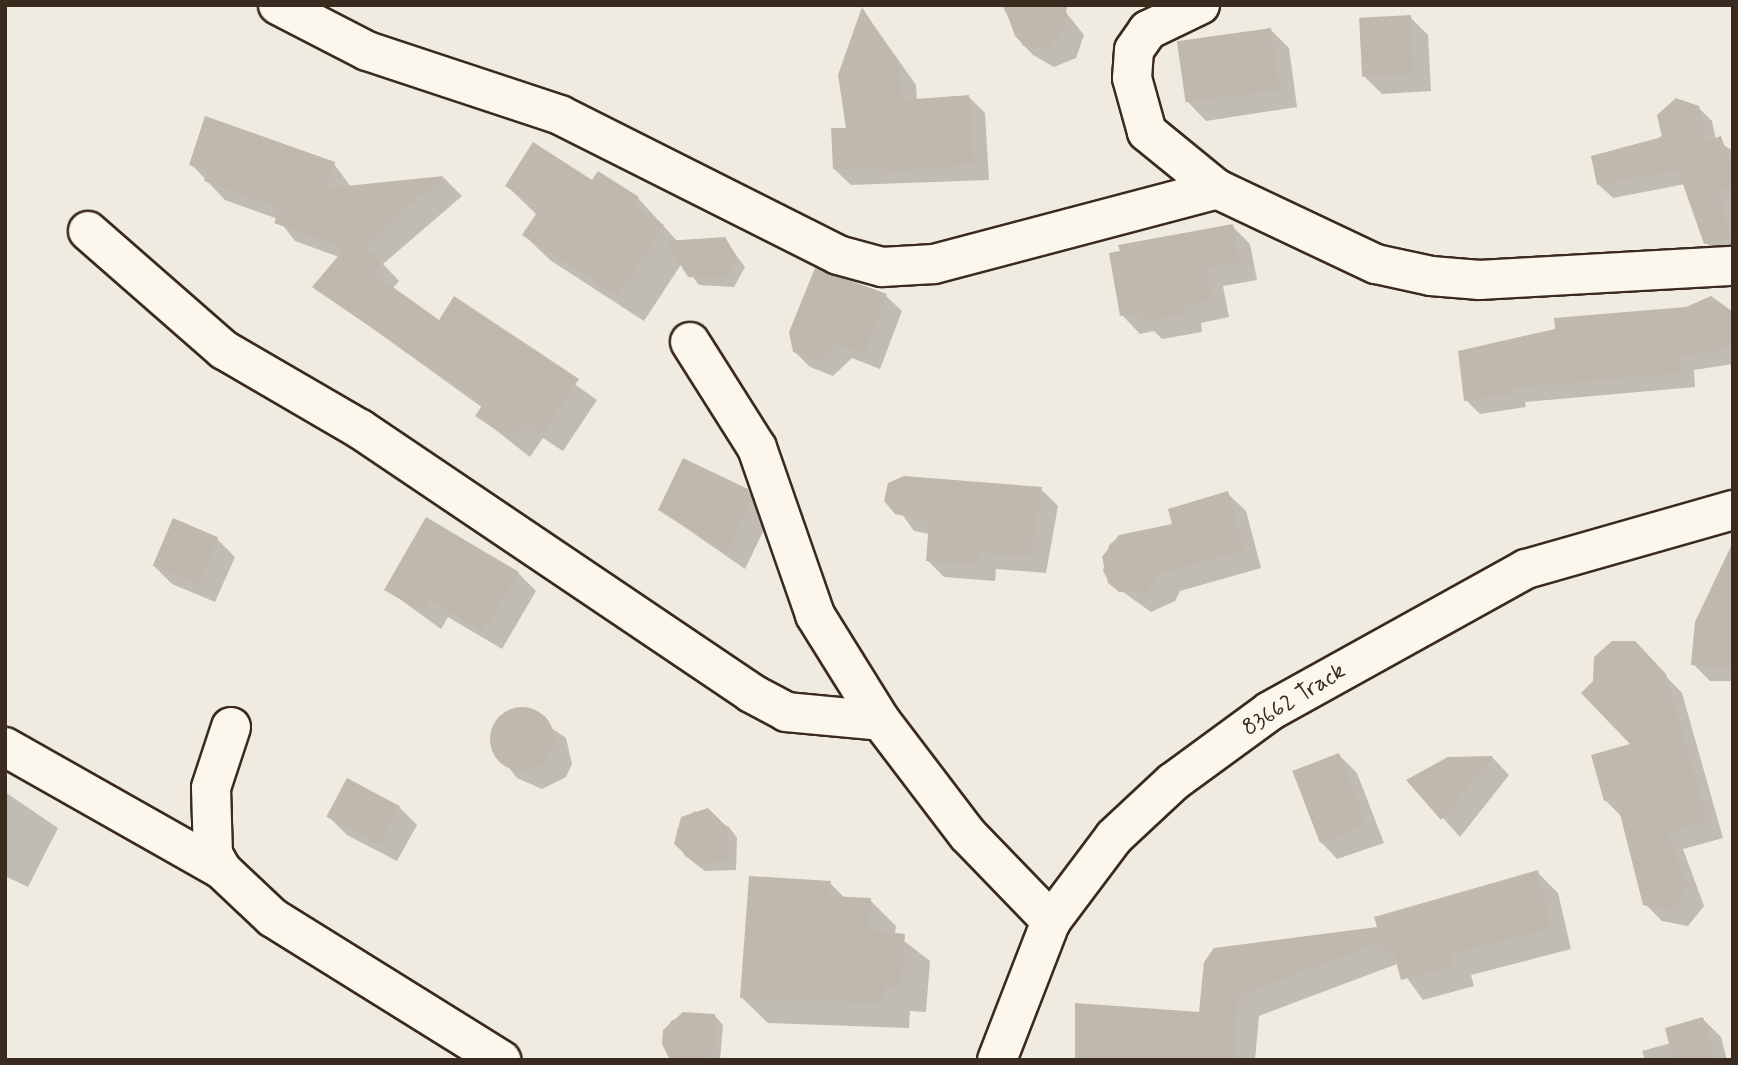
<!DOCTYPE html>
<style>
body{margin:0}
#map{position:relative;width:1738px;height:1065px;overflow:hidden;background:#f0ebe0;font-family:Mynerve,sans-serif}
div>[style]{position:absolute}
.shadow>*{inset:0;background:#0003}
.building>*{inset:0;background:#c0b8ad;transform-origin:0 0}
.round{border-radius:50%}
.roads{filter:drop-shadow(2px 0 #3b2a1e) drop-shadow(-2px 0 #3b2a1e) drop-shadow(0 2px #3b2a1e) drop-shadow(0 -2px #3b2a1e)}
.minor>*{height:38px;margin:-19px;padding:0 19px;transform-origin:19px;border-radius:19px;background:#fbf7ec}
span{translate:-50% -50%;white-space:nowrap;text-align:center;line-height:1.15;-webkit-text-stroke:5px #fbf7ec;paint-order:stroke}
.street-label{font-size:23px;color:#3b2a1e}
.frame{position:absolute;inset:0;border:7px solid #3b2a1e;pointer-events:none}
</style>
<div id="map">
<div class="shadow">
<i style="clip-path:polygon(1004px 5px,1060px 5px,1084px 35px,1076px 58px,1054px 67px,1033px 55px,1015px 36px)"></i>
<i style="clip-path:polygon(863px 10px,916px 85px,917px 101px,969px 97px,985px 113px,989px 180px,851px 185px,834px 169px,848px 129px)"></i>
<i style="clip-path:polygon(1410px 17px,1428px 35px,1431px 91px,1382px 94px,1364px 76px)"></i>
<i style="clip-path:polygon(1271px 30px,1289px 48px,1297px 107px,1206px 121px,1188px 102px)"></i>
<i style="clip-path:polygon(1698px 107px,1712px 121px,1716px 140px,1733px 151px,1733px 253px,1719px 257px,1706px 243px,1685px 184px,1613px 198px,1599px 185px)"></i>
<i style="clip-path:polygon(191px 164px,334px 164px,351px 187px,444px 178px,462px 196px,383px 264px,399px 281px,392px 289px,439px 322px,455px 299px,597px 400px,563px 451px,543px 438px,530px 457px,478px 416px,483px 408px,315px 287px,339px 257px,295px 241px,278px 219px,225px 200px)"></i>
<i style="clip-path:polygon(593px 182px,638px 198px,678px 242px,724px 239px,745px 267px,734px 287px,699px 285px,682px 263px,644px 321px,550px 260px,524px 235px,537px 215px,507px 186px)"></i>
<i style="clip-path:polygon(1232px 226px,1250px 244px,1257px 280px,1223px 286px,1229px 317px,1201px 323px,1202px 332px,1162px 339px,1154px 331px,1140px 334px,1122px 315px)"></i>
<i style="clip-path:polygon(886px 296px,902px 311px,880px 369px,852px 358px,833px 376px,810px 367px,794px 351px)"></i>
<i style="clip-path:polygon(1733px 314px,1733px 364px,1694px 370px,1695px 387px,1525px 402px,1526px 407px,1480px 414px,1466px 400px)"></i>
<i style="clip-path:polygon(903px 478px,1041px 489px,1058px 506px,1046px 573px,996px 569px,995px 581px,944px 577px,927px 560px,930px 534px,914px 531px,886px 492px)"></i>
<i style="clip-path:polygon(747px 490px,769px 519px,745px 569px,660px 510px)"></i>
<i style="clip-path:polygon(1227px 493px,1246px 511px,1261px 568px,1180px 591px,1175px 601px,1151px 612px,1109px 582px,1103px 571px,1109px 545px,1119px 537px,1174px 525px)"></i>
<i style="clip-path:polygon(174px 520px,217px 539px,235px 557px,215px 602px,172px 584px,154px 566px)"></i>
<i style="clip-path:polygon(518px 573px,536px 591px,502px 649px,448px 617px,441px 629px,386px 589px)"></i>
<i style="clip-path:polygon(1733px 599px,1733px 681px,1710px 681px,1693px 664px)"></i>
<i style="clip-path:polygon(1634px 643px,1682px 693px,1723px 838px,1683px 849px,1704px 906px,1688px 926px,1662px 921px,1645px 904px,1622px 817px,1605px 800px,1633px 745px)"></i>
<i style="clip-path:polygon(522px 708px,566px 738px,572px 764px,566px 777px,542px 789px,517px 778px,492px 746px,498px 720px)"></i>
<i style="clip-path:polygon(1339px 755px,1357px 773px,1384px 843px,1337px 859px,1319px 840px,1295px 771px)"></i>
<i style="clip-path:polygon(1492px 757px,1509px 775px,1460px 837px,1409px 780px)"></i>
<i style="clip-path:polygon(5px 792px,58px 828px,28px 887px,5px 876px)"></i>
<i style="clip-path:polygon(399px 807px,417px 825px,397px 861px,347px 835px,329px 817px)"></i>
<i style="clip-path:polygon(694px 811px,729px 827px,737px 838px,736px 870px,705px 871px,684px 855px,677px 830px)"></i>
<i style="clip-path:polygon(1537px 872px,1558px 893px,1571px 949px,1471px 975px,1474px 986px,1423px 1000px,1397px 964px,1259px 1016px,1255px 1060px,1075px 1060px,1076px 1004px,1200px 1014px,1206px 963px,1379px 929px)"></i>
<i style="clip-path:polygon(830px 883px,845px 898px,870px 900px,896px 926px,895px 934px,930px 961px,926px 1012px,910px 1011px,909px 1028px,768px 1023px,742px 998px)"></i>
<i style="clip-path:polygon(715px 1016px,723px 1025px,720px 1060px,674px 1060px,665px 1030px,672px 1020px)"></i>
<i style="clip-path:polygon(1703px 1019px,1721px 1037px,1727px 1060px,1645px 1060px,1642px 1051px,1671px 1043px)"></i>
</div>
<div class="building">
<i style="clip-path:polygon(1002px 5px,1067px 5px,1065px 29px,1048px 48px,1023px 46px)"></i>
<i style="clip-path:polygon(862px 7px,900px 67px,903px 100px,969px 95px,974px 164px,884px 173px,884px 168px,833px 169px,831px 128px,846px 128px,838px 75px)"></i>
<i style="left:1411px;top:15px;width:59px;height:52px;rotate:87deg"></i>
<i style="left:1271px;top:28px;width:62px;height:95px;rotate:82deg"></i>
<i style="clip-path:polygon(1676px 98px,1699px 106px,1707px 141px,1721px 136px,1733px 171px,1733px 186px,1719px 191px,1729px 237px,1704px 244px,1678px 170px,1597px 185px,1591px 156px,1662px 137px,1657px 115px)"></i>
<i style="clip-path:polygon(205px 116px,335px 162px,326px 188px,444px 176px,363px 246px,382px 261px,372px 272px,439px 320px,454px 296px,579px 379px,543px 433px,524px 420px,510px 439px,475px 416px,483px 404px,312px 287px,345px 248px,274px 223px,280px 208px,204px 181px,207px 171px,189px 165px)"></i>
<i style="clip-path:polygon(533px 142px,592px 180px,598px 171px,639px 197px,633px 206px,664px 225px,618px 296px,522px 235px,540px 208px,505px 186px)"></i>
<i style="clip-path:polygon(1233px 224px,1240px 262px,1206px 268px,1212px 300px,1184px 305px,1185px 314px,1143px 322px,1141px 313px,1120px 316px,1109px 253px,1120px 251px,1118px 245px)"></i>
<i style="clip-path:polygon(725px 237px,737px 257px,725px 278px,688px 277px,666px 241px)"></i>
<i style="clip-path:polygon(815px 268px,887px 294px,864px 354px,836px 344px,816px 361px,793px 352px,789px 332px)"></i>
<i style="clip-path:polygon(1711px 296px,1733px 312px,1733px 340px,1719px 350px,1681px 356px,1682px 373px,1512px 388px,1513px 394px,1464px 401px,1458px 351px,1555px 329px,1554px 318px,1686px 307px)"></i>
<i style="clip-path:polygon(683px 458px,748px 489px,752px 500px,727px 553px,658px 510px)"></i>
<i style="clip-path:polygon(904px 476px,1042px 487px,1030px 557px,979px 553px,978px 565px,926px 561px,929px 521px,895px 514px,884px 501px,888px 483px)"></i>
<i style="clip-path:polygon(1228px 491px,1244px 550px,1162px 573px,1146px 592px,1119px 592px,1108px 583px,1102px 557px,1119px 535px,1172px 524px,1168px 509px)"></i>
<i style="clip-path:polygon(426px 517px,519px 572px,483px 632px,430px 600px,423px 612px,384px 590px)"></i>
<i style="left:173px;top:518px;width:49px;height:52px;rotate:23deg"></i>
<i style="clip-path:polygon(1733px 542px,1733px 668px,1691px 665px,1695px 622px)"></i>
<i style="clip-path:polygon(1612px 641px,1635px 641px,1666px 674px,1707px 821px,1668px 833px,1688px 888px,1671px 910px,1643px 905px,1616px 798px,1604px 801px,1591px 755px,1630px 744px,1581px 693px,1593px 681px,1594px 657px)"></i>
<i class="round" style="left:490px;top:707px;width:64px;height:64px"></i>
<i style="left:1339px;top:753px;width:77px;height:50px;rotate:69deg"></i>
<i style="clip-path:polygon(1493px 756px,1441px 820px,1406px 780px,1448px 757px)"></i>
<i style="left:347px;top:778px;width:60px;height:44px;rotate:28deg"></i>
<i style="clip-path:polygon(708px 808px,728px 828px,728px 861px,695px 863px,674px 844px,681px 817px)"></i>
<i style="clip-path:polygon(1538px 870px,1551px 929px,1451px 954px,1454px 965px,1401px 980px,1393px 951px,1384px 954px,1381px 942px,1239px 995px,1233px 1060px,1075px 1060px,1075px 1003px,1199px 1012px,1204px 962px,1214px 948px,1377px 927px,1374px 917px)"></i>
<i style="clip-path:polygon(749px 876px,831px 881px,830px 896px,871px 898px,869px 930px,905px 934px,901px 987px,885px 986px,884px 1003px,740px 998px)"></i>
<i style="clip-path:polygon(683px 1012px,715px 1014px,714px 1047px,705px 1060px,670px 1060px,662px 1044px,663px 1030px)"></i>
<i style="clip-path:polygon(1703px 1017px,1715px 1060px,1673px 1060px,1665px 1028px)"></i>
</div>
<div class="roads">
<div class="minor">
<i style="left:278px;top:5px;width:100px;rotate:27.3deg"></i>
<i style="left:367px;top:51px;width:203px;rotate:18.3deg"></i>
<i style="left:560px;top:115px;width:311px;rotate:26.7deg"></i>
<i style="left:838px;top:255px;width:46px;rotate:15.3deg"></i>
<i style="left:882px;top:267px;width:52px;rotate:-3.3deg"></i>
<i style="left:934px;top:264px;width:293px;rotate:-14.8deg"></i>
<i style="left:1200px;top:5px;width:58px;rotate:154.3deg"></i>
<i style="left:1148px;top:30px;width:24px;rotate:125deg"></i>
<i style="left:1134px;top:50px;width:28px;rotate:94deg"></i>
<i style="left:1132px;top:78px;width:56px;rotate:74.5deg"></i>
<i style="left:1147px;top:132px;width:90px;rotate:39.2deg"></i>
<i style="left:1217px;top:189px;width:176px;rotate:25.3deg"></i>
<i style="left:1376px;top:264px;width:56px;rotate:12.3deg"></i>
<i style="left:1431px;top:276px;width:49px;rotate:4.7deg"></i>
<i style="left:1480px;top:280px;width:253px;rotate:-3.2deg"></i>
<i style="left:88px;top:231px;width:181px;rotate:41.2deg"></i>
<i style="left:224px;top:350px;width:157px;rotate:30.2deg"></i>
<i style="left:360px;top:429px;width:472px;rotate:34deg"></i>
<i style="left:751px;top:693px;width:40px;rotate:28deg"></i>
<i style="left:786px;top:712px;width:95px;rotate:5.4deg"></i>
<i style="left:690px;top:342px;width:125px;rotate:57.7deg"></i>
<i style="left:757px;top:448px;width:177px;rotate:70.8deg"></i>
<i style="left:815px;top:615px;width:125px;rotate:58.1deg"></i>
<i style="left:881px;top:721px;width:143px;rotate:52.7deg"></i>
<i style="left:968px;top:835px;width:120px;rotate:46deg"></i>
<i style="left:231px;top:727px;width:64px;rotate:108.2deg"></i>
<i style="left:211px;top:788px;width:66px;rotate:88.3deg"></i>
<i style="left:213px;top:854px;width:18px;rotate:61deg"></i>
<i style="left:222px;top:870px;width:70px;rotate:43.3deg"></i>
<i style="left:273px;top:918px;width:269px;rotate:31.9deg"></i>
<i style="left:5px;top:747px;width:249px;rotate:29.5deg"></i>
<i style="left:997px;top:1060px;width:149px;rotate:-68.8deg"></i>
<i style="left:1051px;top:921px;width:105px;rotate:-53.1deg"></i>
<i style="left:1114px;top:837px;width:81px;rotate:-43deg"></i>
<i style="left:1173px;top:782px;width:120px;rotate:-36.2deg"></i>
<i style="left:1270px;top:711px;width:293px;rotate:-29deg"></i>
<i style="left:1526px;top:569px;width:215px;rotate:-15.9deg"></i>
</div>
</div>
<div class="street-label">
<span style="left:1294px;top:700px;rotate:-32deg">83662 Track</span>
</div>
<div class="frame"></div>
</div>
